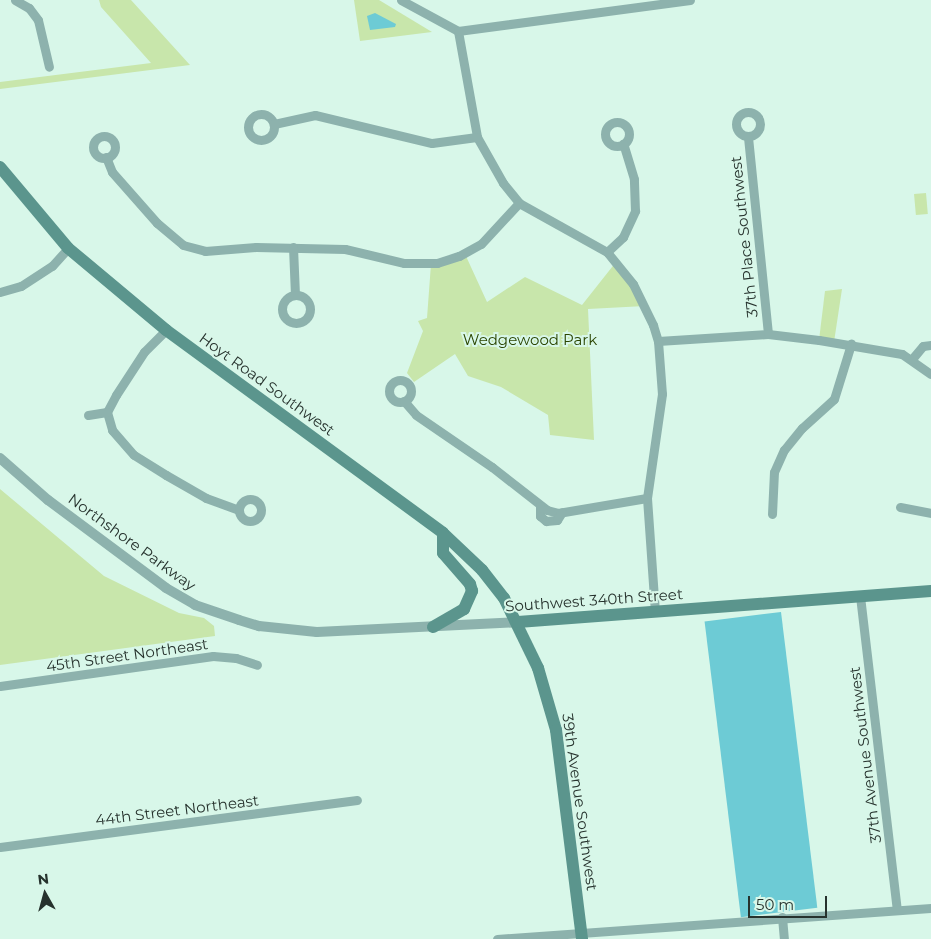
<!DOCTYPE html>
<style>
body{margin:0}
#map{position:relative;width:931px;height:939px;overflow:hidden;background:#d8f7e9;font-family:Montserrat,sans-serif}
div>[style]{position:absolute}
.green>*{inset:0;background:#c8e6ab;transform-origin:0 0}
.water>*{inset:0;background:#6dcbd5;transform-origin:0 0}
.minor>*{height:9px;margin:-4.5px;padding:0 4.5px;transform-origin:4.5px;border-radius:4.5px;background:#8db2ad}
.minor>.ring{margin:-4.5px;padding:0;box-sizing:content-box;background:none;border:9px solid #8db2ad;border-radius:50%}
.tertiary>*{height:10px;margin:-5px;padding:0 5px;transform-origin:5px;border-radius:5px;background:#8db2ad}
.secondary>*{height:12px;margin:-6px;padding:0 6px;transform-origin:6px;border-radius:6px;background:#5b958d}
span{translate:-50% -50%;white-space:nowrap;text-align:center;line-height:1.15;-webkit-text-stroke:4px #d8f7e9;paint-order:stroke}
.street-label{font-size:15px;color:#26322d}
.park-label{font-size:15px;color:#2b4500}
.north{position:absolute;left:20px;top:869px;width:50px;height:50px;-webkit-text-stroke:4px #d8f7e9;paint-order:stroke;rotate:353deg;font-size:14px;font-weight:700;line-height:20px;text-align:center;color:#26322d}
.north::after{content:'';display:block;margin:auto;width:18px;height:22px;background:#26322d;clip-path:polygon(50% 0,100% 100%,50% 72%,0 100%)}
.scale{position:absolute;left:748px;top:896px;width:79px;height:22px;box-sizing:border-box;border:2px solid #26322d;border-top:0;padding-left:6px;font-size:15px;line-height:18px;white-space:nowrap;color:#26322d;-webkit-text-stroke:4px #d8f7e9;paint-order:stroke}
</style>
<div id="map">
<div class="green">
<i style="clip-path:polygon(99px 0,131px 0,190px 65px,0 89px,0 82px,151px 63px,101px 7px)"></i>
<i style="clip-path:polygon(354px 0,379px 0,432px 32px,360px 41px)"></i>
<i style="left:926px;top:193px;width:21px;height:12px;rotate:85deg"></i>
<i style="clip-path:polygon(465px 254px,487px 302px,525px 277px,582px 305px,616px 262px,645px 306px,588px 309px,594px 440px,550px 435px,548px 415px,501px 387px,468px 376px,455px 354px,414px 382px,407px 373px,423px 331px,418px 321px,427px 318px,431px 264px)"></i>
<i style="clip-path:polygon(842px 289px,834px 342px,819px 340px,825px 291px)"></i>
<i style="clip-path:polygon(0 489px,104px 576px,179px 613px,204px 618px,214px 626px,215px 636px,0 665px)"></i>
</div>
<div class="water">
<i style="clip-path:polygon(375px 13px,396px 24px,395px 27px,370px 30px,367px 16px)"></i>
<i style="left:781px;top:612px;width:298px;height:77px;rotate:83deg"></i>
</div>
<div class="minor">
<i style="left:15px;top:0;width:16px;rotate:30deg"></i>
<i style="left:29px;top:8px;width:15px;rotate:53deg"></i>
<i style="left:38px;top:20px;width:48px;rotate:76.8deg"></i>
<i style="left:401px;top:0;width:65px;rotate:28.5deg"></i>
<i style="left:458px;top:31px;width:108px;rotate:79.8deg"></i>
<i style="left:477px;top:137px;width:53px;rotate:60.5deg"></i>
<i style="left:503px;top:183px;width:26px;rotate:51deg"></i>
<i style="left:519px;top:203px;width:101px;rotate:29.1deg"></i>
<i style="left:607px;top:252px;width:41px;rotate:50.9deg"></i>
<i style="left:633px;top:284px;width:46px;rotate:64deg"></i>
<i style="left:653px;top:325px;width:17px;rotate:73deg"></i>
<i style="left:658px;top:341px;width:53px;rotate:85.7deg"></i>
<i style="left:662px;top:394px;width:105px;rotate:98.2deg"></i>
<i style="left:647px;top:498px;width:114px;rotate:86deg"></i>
<i style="left:458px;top:31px;width:234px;rotate:-7.6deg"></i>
<i class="ring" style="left:736px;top:112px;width:15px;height:15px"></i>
<i class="ring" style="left:248px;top:114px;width:17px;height:17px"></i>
<i class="ring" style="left:605px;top:122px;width:15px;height:15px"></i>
<i style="left:274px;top:124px;width:42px;rotate:-12.4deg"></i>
<i style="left:315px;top:115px;width:120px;rotate:13.5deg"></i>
<i style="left:432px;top:143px;width:45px;rotate:-7.6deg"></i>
<i class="ring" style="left:93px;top:136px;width:13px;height:13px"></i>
<i style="left:748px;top:137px;width:198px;rotate:84.2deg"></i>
<i style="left:106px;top:157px;width:16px;rotate:68deg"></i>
<i style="left:112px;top:172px;width:68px;rotate:48.6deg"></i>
<i style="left:157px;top:223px;width:34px;rotate:40deg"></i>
<i style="left:183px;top:245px;width:23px;rotate:15deg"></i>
<i style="left:205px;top:251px;width:51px;rotate:-4.5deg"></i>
<i style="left:256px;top:247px;width:89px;rotate:1.3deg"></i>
<i style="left:345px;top:249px;width:61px;rotate:13.3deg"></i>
<i style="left:404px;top:263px;width:33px"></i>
<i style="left:437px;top:263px;width:23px;rotate:-18deg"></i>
<i style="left:459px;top:256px;width:25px;rotate:-29deg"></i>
<i style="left:481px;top:244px;width:56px;rotate:-47.2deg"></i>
<i style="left:293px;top:247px;width:48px;rotate:87.6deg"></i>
<i style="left:607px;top:252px;width:22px;rotate:-43deg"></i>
<i style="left:623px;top:237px;width:29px;rotate:-65deg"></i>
<i style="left:635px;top:211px;width:32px;rotate:-92deg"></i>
<i style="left:634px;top:179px;width:37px;rotate:-107deg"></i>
<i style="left:0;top:292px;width:22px;rotate:-16deg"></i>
<i style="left:21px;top:286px;width:37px;rotate:-33deg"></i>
<i style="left:52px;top:266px;width:24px;rotate:-48deg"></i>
<i class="ring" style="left:282px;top:295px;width:19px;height:19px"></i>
<i style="left:166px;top:330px;width:31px;rotate:135deg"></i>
<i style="left:144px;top:352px;width:51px;rotate:123.1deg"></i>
<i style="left:116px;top:395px;width:19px;rotate:118deg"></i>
<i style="left:107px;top:412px;width:19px;rotate:74deg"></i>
<i style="left:112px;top:430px;width:33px;rotate:49deg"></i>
<i style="left:134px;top:455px;width:38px;rotate:32deg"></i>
<i style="left:166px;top:475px;width:46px;rotate:29.9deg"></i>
<i style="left:206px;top:498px;width:35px;rotate:20deg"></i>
<i style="left:658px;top:341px;width:110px;rotate:-3.6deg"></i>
<i style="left:768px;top:334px;width:51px;rotate:6.7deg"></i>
<i style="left:819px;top:340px;width:84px;rotate:9.6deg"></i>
<i style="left:902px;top:354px;width:35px;rotate:35deg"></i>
<i style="left:912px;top:359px;width:17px;rotate:-50deg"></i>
<i style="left:923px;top:346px;width:8px;rotate:-7deg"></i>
<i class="ring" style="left:389px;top:380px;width:13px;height:13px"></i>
<i style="left:404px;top:401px;width:18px;rotate:49deg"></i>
<i style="left:416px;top:415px;width:92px;rotate:34.4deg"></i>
<i style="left:492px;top:467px;width:70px;rotate:38deg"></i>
<i style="left:547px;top:510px;width:11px;rotate:15deg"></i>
<i style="left:558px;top:513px;width:90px;rotate:-9.6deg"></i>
<i style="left:88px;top:415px;width:19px;rotate:-9deg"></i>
<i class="ring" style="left:239px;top:499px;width:13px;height:13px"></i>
<i style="left:540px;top:506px;width:10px;rotate:90deg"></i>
<i style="left:540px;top:516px;width:8px;rotate:40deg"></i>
<i style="left:546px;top:521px;width:11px;rotate:-5deg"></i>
<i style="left:557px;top:520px;width:9px;rotate:-58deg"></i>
<i style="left:900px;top:507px;width:32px;rotate:11deg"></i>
<i style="left:772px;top:514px;width:42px;rotate:-87.3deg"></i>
<i style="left:774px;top:472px;width:24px;rotate:-66deg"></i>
<i style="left:784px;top:450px;width:28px;rotate:-51deg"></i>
<i style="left:802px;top:428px;width:43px;rotate:-42.2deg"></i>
<i style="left:834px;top:399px;width:58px;rotate:-72.8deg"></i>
<i style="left:860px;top:596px;width:316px;rotate:83.3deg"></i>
<i style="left:0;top:686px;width:215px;rotate:-8deg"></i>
<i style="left:213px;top:656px;width:23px;rotate:5deg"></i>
<i style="left:236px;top:658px;width:22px;rotate:18deg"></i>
<i style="left:0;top:847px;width:360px;rotate:-7.5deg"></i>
<i style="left:782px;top:917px;width:22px;rotate:85deg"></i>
<i style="left:497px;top:939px;width:435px;rotate:-4.1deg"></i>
</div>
<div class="tertiary">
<i style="left:0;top:458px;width:64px;rotate:41.2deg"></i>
<i style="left:48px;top:500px;width:147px;rotate:36.7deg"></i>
<i style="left:166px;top:588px;width:34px;rotate:30deg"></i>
<i style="left:195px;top:605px;width:46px;rotate:18.8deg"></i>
<i style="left:239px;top:620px;width:21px;rotate:17deg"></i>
<i style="left:259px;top:626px;width:58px;rotate:5.9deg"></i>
<i style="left:317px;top:632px;width:201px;rotate:-2.8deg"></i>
</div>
<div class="secondary">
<i style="left:0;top:167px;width:106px;rotate:50deg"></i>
<i style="left:68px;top:248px;width:128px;rotate:39.9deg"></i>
<i style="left:166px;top:330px;width:343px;rotate:36.2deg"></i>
<i style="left:443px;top:533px;width:54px;rotate:43.5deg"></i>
<i style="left:482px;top:570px;width:36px;rotate:52deg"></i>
<i style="left:504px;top:598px;width:78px;rotate:64.1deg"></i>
<i style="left:538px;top:668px;width:65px;rotate:73.8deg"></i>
<i style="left:556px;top:730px;width:211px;rotate:82.9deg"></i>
<i style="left:518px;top:622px;width:414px;rotate:-4.3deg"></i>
<i style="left:433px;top:627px;width:36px;rotate:-30deg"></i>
<i style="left:464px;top:609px;width:20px;rotate:-66deg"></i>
<i style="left:472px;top:591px;width:7px;rotate:-106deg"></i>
<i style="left:470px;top:584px;width:41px;rotate:-131.1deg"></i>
<i style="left:443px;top:553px;width:20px;rotate:-90deg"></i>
</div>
<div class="street-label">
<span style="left:744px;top:237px;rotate:-96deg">37th Place Southwest</span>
<span style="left:267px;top:384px;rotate:36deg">Hoyt Road Southwest</span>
<span style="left:132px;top:542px;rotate:36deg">Northshore Parkway</span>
<span style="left:594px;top:600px;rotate:-4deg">Southwest 340th Street</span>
<span style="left:127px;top:655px;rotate:-8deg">45th Street Northeast</span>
<span style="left:865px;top:755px;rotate:-97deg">37th Avenue Southwest</span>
<span style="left:580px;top:802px;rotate:82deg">39th Avenue Southwest</span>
<span style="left:177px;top:810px;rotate:-7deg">44th Street Northeast</span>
</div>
<div class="park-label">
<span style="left:530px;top:340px">Wedgewood Park</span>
</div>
<div class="north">N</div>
<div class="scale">50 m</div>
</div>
